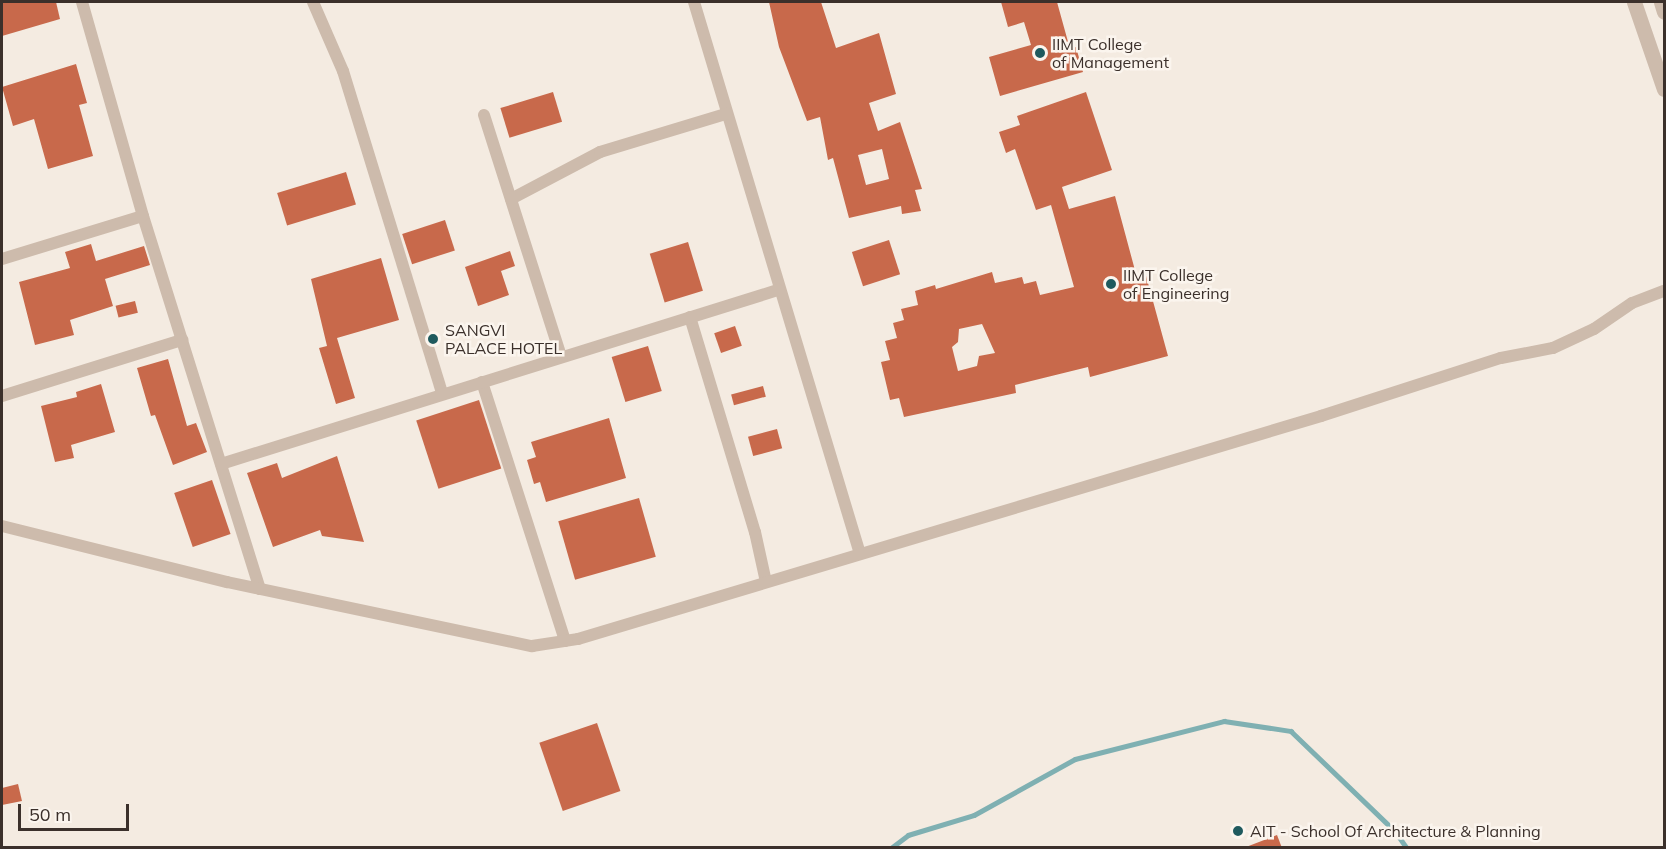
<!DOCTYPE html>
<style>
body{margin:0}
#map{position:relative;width:1666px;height:849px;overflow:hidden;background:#f4ebe1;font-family:Mulish,sans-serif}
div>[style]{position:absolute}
.stream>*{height:4.5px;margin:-2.25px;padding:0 2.25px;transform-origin:2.25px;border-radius:2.25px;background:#7fb0b2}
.building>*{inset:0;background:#c8694b;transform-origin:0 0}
.minor>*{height:12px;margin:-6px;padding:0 6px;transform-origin:6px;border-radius:6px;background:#cdbbac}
.tertiary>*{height:15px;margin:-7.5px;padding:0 7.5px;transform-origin:7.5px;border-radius:7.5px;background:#cdbbac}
.dots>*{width:16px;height:16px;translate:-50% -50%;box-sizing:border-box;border:3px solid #fbf5ee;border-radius:50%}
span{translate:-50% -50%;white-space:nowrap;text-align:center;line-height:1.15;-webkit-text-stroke:5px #fbf5ee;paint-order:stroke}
.poi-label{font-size:16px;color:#3b302b}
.left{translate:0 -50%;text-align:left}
.frame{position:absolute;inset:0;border:3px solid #3b302b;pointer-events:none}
.scale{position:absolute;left:18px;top:804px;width:111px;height:27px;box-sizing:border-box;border:3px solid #3b302b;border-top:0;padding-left:8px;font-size:18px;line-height:21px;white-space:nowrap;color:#3b302b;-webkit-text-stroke:4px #fbf5ee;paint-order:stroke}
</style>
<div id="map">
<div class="stream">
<i style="left:891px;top:848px;width:21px;rotate:-37deg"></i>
<i style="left:908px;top:835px;width:69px;rotate:-16.9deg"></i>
<i style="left:974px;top:815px;width:115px;rotate:-29deg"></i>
<i style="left:1075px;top:759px;width:154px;rotate:-14.3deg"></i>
<i style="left:1224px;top:721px;width:68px;rotate:8.5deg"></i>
<i style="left:1291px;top:731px;width:144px;rotate:43.9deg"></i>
<i style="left:1395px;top:831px;width:21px;rotate:55deg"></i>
</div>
<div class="building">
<i style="clip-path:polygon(2px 2px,56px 2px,60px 19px,2px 36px)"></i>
<i style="clip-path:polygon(evenodd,769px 2px,821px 2px,836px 48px,879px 33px,896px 94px,869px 103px,878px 131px,900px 122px,922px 189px,915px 190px,921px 211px,902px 214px,901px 206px,849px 218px,833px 158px,828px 160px,820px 117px,807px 121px,779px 47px,769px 2px,882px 149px,889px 179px,866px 185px,858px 155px,882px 149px)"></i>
<i style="clip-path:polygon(1001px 2px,1057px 2px,1070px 49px,1076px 47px,1083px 72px,1000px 96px,989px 57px,1031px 45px,1024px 22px,1008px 27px)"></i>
<i style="clip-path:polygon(76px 64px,87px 103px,79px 105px,93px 156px,48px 169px,34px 119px,13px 126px,2px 87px)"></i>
<i style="left:553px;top:92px;width:31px;height:55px;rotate:73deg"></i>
<i style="clip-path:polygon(evenodd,1086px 92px,1112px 170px,1062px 187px,1069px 209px,1115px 196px,1136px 274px,1145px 272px,1168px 356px,1090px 377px,1088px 367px,1015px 385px,1016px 393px,904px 417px,899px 398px,890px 400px,881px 362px,890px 360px,885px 341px,897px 338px,893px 323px,904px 320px,901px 309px,918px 305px,915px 291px,935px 285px,936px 289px,992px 272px,995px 283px,1022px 277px,1024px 284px,1036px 281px,1040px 295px,1074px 287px,1051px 205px,1036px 210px,1015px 149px,1006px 153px,999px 132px,1020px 125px,1017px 116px,1086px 92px,982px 324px,995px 353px,979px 356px,977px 366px,958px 371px,952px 347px,958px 342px,959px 329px,982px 324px)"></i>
<i style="left:346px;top:172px;width:34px;height:72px;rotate:73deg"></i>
<i style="left:445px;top:220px;width:32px;height:45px;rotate:72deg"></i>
<i style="left:889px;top:240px;width:36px;height:39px;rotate:72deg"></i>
<i style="left:688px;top:242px;width:51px;height:40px;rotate:73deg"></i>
<i style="clip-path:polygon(91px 244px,96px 261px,144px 246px,150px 265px,105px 279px,113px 306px,70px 320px,74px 335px,35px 345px,19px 282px,70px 268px,65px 252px)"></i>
<i style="clip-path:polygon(510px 251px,515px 266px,501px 271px,509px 295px,478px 306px,465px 267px)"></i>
<i style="clip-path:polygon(381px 258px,399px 320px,337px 338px,355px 398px,336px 404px,319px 348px,327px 346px,311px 279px)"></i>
<i style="left:135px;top:301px;width:12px;height:20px;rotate:76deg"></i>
<i style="left:735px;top:326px;width:21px;height:22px;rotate:71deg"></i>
<i style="left:648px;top:346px;width:47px;height:38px;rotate:73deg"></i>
<i style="clip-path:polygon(168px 359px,187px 426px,196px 423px,207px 452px,173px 465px,155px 415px,151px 416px,137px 368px)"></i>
<i style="clip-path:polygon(101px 384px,115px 432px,71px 445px,74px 458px,55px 462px,41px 406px,77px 397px,76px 392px)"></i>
<i style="left:763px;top:386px;width:11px;height:33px;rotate:75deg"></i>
<i style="left:479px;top:400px;width:72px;height:66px;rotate:72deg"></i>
<i style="clip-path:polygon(609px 418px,626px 478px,546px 502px,540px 482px,534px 484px,527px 460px,536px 457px,531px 442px)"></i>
<i style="left:777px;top:429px;width:20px;height:30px;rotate:75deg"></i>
<i style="clip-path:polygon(337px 456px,364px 542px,322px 536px,320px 530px,273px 547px,247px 473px,277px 463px,282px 478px)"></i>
<i style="left:212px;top:480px;width:57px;height:40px;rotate:71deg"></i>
<i style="left:639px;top:498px;width:61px;height:84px;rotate:74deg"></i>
<i style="left:597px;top:723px;width:72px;height:61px;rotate:71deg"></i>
<i style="clip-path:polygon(18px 784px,22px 801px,2px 805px,2px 788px)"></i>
<i style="clip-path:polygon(1277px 835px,1282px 848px,1246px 848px,1246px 847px)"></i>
</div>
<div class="minor">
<i style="left:82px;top:2px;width:223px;rotate:74.1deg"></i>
<i style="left:143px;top:216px;width:391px;rotate:72.6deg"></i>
<i style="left:313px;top:2px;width:75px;rotate:66.5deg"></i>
<i style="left:343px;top:71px;width:337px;rotate:72.9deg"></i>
<i style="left:694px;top:2px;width:576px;rotate:73.26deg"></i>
<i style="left:484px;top:115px;width:253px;rotate:72.3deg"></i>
<i style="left:511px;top:199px;width:101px;rotate:-27.8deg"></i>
<i style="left:600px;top:152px;width:132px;rotate:-16.8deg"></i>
<i style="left:2px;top:259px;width:147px;rotate:-17deg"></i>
<i style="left:690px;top:317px;width:225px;rotate:73.2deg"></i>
<i style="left:755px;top:532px;width:51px;rotate:77.6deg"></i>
<i style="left:482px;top:382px;width:272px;rotate:72.2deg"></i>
<i style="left:2px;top:396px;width:189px;rotate:-17.3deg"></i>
<i style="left:221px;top:464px;width:584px;rotate:-17.35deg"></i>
<i style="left:2px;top:526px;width:232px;rotate:14deg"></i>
<i style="left:227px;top:582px;width:312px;rotate:11.9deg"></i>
<i style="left:532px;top:646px;width:47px;rotate:-8.7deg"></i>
<i style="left:578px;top:639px;width:776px;rotate:-16.71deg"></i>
<i style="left:1321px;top:416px;width:189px;rotate:-17.9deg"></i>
<i style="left:1501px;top:358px;width:53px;rotate:-10.9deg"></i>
<i style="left:1553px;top:348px;width:45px;rotate:-24.9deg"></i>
<i style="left:1594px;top:329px;width:46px;rotate:-34.4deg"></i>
<i style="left:1632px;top:303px;width:34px;rotate:-21deg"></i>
</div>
<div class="tertiary">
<i style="left:1634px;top:2px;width:92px;rotate:71deg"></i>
<i style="left:1661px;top:2px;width:10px;rotate:73deg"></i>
</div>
<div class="dots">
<i style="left:1040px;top:53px;background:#1f5a5e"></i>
<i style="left:1111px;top:284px;background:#1f5a5e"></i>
<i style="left:433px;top:339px;background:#1f5a5e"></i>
<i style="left:1238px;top:831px;background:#1f5a5e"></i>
</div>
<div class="poi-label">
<span class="left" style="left:1052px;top:53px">IIMT College<br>of Management</span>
<span class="left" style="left:1123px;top:284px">IIMT College<br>of Engineering</span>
<span class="left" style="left:445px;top:339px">SANGVI<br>PALACE HOTEL</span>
<span class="left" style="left:1250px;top:831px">AIT - School Of Architecture &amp; Planning</span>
</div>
<div class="frame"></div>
<div class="scale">50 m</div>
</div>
